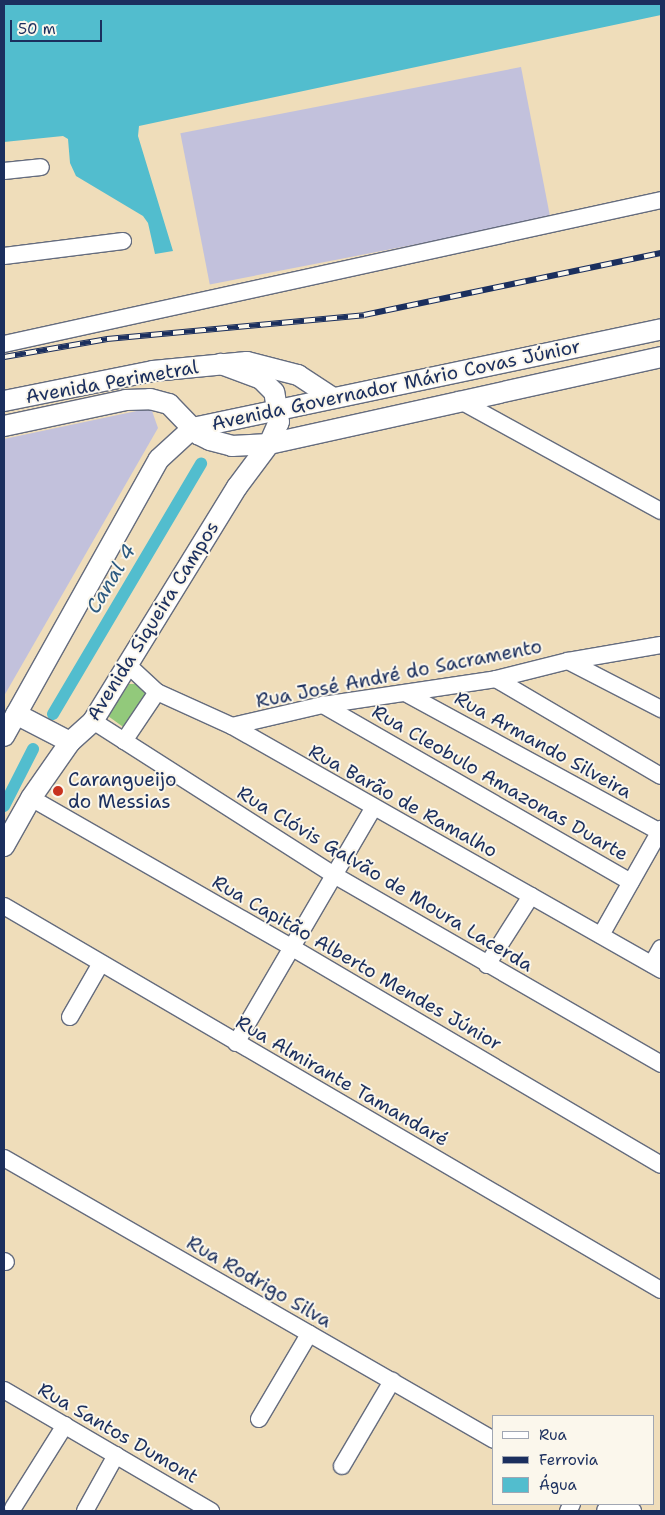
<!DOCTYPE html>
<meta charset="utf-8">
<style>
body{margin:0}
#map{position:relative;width:665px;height:1515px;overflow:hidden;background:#efddba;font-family:"Shantell Sans",sans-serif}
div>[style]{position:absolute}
.industrial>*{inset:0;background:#c2c1dc;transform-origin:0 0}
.green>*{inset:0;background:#92c97b}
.water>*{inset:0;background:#52bdce}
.canal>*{height:12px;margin:-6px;padding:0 6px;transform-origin:6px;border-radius:6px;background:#52bdce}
.roads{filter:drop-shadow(1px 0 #656c7e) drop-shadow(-1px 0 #656c7e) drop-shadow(0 1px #656c7e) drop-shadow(0 -1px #656c7e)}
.minor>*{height:16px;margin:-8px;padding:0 8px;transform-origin:8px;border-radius:8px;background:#fff}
.major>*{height:20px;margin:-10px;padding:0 10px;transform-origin:10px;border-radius:10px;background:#fff}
.rail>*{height:5.5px;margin-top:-2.75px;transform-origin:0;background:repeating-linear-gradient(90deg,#fbf7ec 0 11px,#1b2f5e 0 22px);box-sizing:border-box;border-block:1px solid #1b2f5e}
.dots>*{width:14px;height:14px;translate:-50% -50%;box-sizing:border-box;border:2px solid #fbf7ec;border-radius:50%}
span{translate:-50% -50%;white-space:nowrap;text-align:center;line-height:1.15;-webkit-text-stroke:4px #fbf7ec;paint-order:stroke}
.street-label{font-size:19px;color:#1b2f5e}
.poi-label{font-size:19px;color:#1b2f5e}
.left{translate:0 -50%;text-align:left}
.water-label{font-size:20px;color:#2c5a80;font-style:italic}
.frame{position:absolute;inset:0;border:5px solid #1b2f5e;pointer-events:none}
.legend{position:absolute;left:492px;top:1415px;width:162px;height:90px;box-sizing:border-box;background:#fbf7ec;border:1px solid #a1a7b3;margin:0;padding:6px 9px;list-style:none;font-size:15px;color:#1b2f5e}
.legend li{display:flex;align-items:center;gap:10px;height:25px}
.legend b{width:25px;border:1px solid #a1a7b3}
.scale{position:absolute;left:10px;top:20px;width:92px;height:22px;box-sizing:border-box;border:2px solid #1b2f5e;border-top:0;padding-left:6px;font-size:15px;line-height:18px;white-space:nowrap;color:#1b2f5e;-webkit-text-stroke:4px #fbf7ec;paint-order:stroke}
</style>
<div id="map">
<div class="industrial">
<i style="left:521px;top:67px;width:154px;height:347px;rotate:79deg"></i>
<i style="clip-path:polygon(151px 408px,158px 428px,4px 696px,4px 439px)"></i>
</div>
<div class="green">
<i style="clip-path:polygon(129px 684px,143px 684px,149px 691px,126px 729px,108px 716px)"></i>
</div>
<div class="water">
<i style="clip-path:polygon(4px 4px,661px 4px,661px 15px,139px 126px,138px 136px,173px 251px,155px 254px,148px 223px,143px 216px,76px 176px,70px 163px,68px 139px,63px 136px,4px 142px)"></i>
</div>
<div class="canal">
<i style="left:53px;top:714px;width:291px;rotate:-59.4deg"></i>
<i style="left:4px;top:806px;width:64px;rotate:-63deg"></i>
</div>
<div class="roads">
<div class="minor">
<i style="left:4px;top:171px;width:37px;rotate:-6deg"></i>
<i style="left:4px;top:256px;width:120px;rotate:-7.2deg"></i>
<i style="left:4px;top:344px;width:673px;rotate:-12.36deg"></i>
<i style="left:459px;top:400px;width:230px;rotate:28.8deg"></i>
<i style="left:568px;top:661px;width:105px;rotate:27.3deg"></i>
<i style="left:129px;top:666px;width:38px;rotate:43deg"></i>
<i style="left:157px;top:692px;width:82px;rotate:24.4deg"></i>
<i style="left:232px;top:726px;width:494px;rotate:29.6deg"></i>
<i style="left:496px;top:679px;width:191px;rotate:30.5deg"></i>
<i style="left:407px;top:694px;width:288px;rotate:28.6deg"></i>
<i style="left:323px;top:705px;width:355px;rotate:29.9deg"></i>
<i style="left:93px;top:721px;width:286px;rotate:32.6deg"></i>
<i style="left:334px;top:875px;width:378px;rotate:30deg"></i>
<i style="left:232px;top:726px;width:93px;rotate:-13deg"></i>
<i style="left:323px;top:705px;width:175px;rotate:-8.5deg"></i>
<i style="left:496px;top:679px;width:74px;rotate:-14deg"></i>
<i style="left:568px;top:661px;width:94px;rotate:-9.8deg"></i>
<i style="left:124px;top:741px;width:59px;rotate:-56deg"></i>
<i style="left:31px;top:798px;width:300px;rotate:29.8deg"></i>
<i style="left:291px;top:947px;width:429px;rotate:30.5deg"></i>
<i style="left:4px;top:906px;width:761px;rotate:30.31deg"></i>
<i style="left:601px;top:935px;width:122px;rotate:-60.5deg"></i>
<i style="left:652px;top:964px;width:18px;rotate:-61deg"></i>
<i style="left:487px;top:965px;width:82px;rotate:-57.5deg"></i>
<i style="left:70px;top:1017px;width:62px;rotate:-60.1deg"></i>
<i style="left:236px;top:1043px;width:271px;rotate:-59.7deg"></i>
<i style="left:4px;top:1158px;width:565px;rotate:29.92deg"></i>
<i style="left:4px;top:1261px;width:2px;rotate:27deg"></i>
<i style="left:4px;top:1390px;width:240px;rotate:30.3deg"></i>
<i style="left:259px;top:1419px;width:99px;rotate:-59.5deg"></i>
<i style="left:342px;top:1466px;width:99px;rotate:-59.5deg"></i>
<i style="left:607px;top:1504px;width:27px;rotate:15deg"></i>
<i style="left:13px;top:1508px;width:98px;rotate:-57.9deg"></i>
<i style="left:85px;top:1511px;width:64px;rotate:-61deg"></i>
<i style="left:568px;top:1511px;width:8px;rotate:-60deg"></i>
</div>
<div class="major">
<i style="left:4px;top:401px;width:152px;rotate:-11.4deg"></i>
<i style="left:153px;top:371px;width:94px;rotate:-5.5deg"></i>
<i style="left:247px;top:362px;width:53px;rotate:14.3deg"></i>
<i style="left:298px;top:375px;width:42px;rotate:33.3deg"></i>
<i style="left:4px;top:426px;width:125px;rotate:-12deg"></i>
<i style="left:126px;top:400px;width:24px;rotate:-2deg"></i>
<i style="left:150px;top:399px;width:20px;rotate:15deg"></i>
<i style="left:169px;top:404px;width:42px;rotate:46deg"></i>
<i style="left:198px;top:434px;width:13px;rotate:27deg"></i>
<i style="left:210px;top:440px;width:23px;rotate:15deg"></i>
<i style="left:232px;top:446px;width:37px;rotate:-3deg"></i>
<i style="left:269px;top:444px;width:402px;rotate:-12.5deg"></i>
<i style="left:16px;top:714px;width:61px;rotate:27.4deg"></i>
<i style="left:4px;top:736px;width:317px;rotate:-60.8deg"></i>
<i style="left:159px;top:459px;width:46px;rotate:-42.4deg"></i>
<i style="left:193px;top:428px;width:478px;rotate:-11.9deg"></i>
<i style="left:4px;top:846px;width:55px;rotate:-60.6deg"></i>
<i style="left:31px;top:798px;width:68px;rotate:-55.1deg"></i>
<i style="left:70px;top:742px;width:31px;rotate:-42deg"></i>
<i style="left:93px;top:721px;width:275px;rotate:-58.4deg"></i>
<i style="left:237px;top:487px;width:54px;rotate:-53.3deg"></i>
<i style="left:269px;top:444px;width:24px;rotate:-66deg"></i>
<i style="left:279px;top:422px;width:30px;rotate:-99deg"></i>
<i style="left:274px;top:392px;width:18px;rotate:-135deg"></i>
<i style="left:261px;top:379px;width:43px;rotate:-159.4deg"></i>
<i style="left:607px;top:1511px;width:7px"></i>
</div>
</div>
<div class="rail">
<i style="left:4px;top:357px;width:105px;rotate:-9.9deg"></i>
<i style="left:107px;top:339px;width:258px;rotate:-5.3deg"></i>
<i style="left:364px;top:315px;width:303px;rotate:-11.8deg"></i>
</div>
<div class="dots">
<i style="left:58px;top:791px;background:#c8321e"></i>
</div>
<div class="street-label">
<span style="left:112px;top:382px;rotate:-10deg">Avenida Perimetral</span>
<span style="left:396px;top:385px;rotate:-12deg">Avenida Governador Mário Covas Júnior</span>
<span style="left:153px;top:621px;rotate:-58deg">Avenida Siqueira Campos</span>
<span style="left:399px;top:674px;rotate:-11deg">Rua José André do Sacramento</span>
<span style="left:543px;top:745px;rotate:29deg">Rua Armando Silveira</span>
<span style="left:500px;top:783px;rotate:30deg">Rua Cleobulo Amazonas Duarte</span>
<span style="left:403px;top:801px;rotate:29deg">Rua Barão de Ramalho</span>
<span style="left:385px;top:879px;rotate:31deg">Rua Clóvis Galvão de Moura Lacerda</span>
<span style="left:357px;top:963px;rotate:30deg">Rua Capitão Alberto Mendes Júnior</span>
<span style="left:342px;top:1081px;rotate:30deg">Rua Almirante Tamandaré</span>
<span style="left:259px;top:1282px;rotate:30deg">Rua Rodrigo Silva</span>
<span style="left:118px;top:1433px;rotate:30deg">Rua Santos Dumont</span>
</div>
<div class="poi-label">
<span class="left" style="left:68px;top:791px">Carangueijo<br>do Messias</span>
</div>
<div class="water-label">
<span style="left:111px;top:579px;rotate:-59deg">Canal 4</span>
</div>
<div class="frame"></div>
<ul class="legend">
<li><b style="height:6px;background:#fff"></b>Rua</li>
<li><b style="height:6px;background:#1b2f5e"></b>Ferrovia</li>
<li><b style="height:14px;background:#52bdce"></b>Água</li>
</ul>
<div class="scale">50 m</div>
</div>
